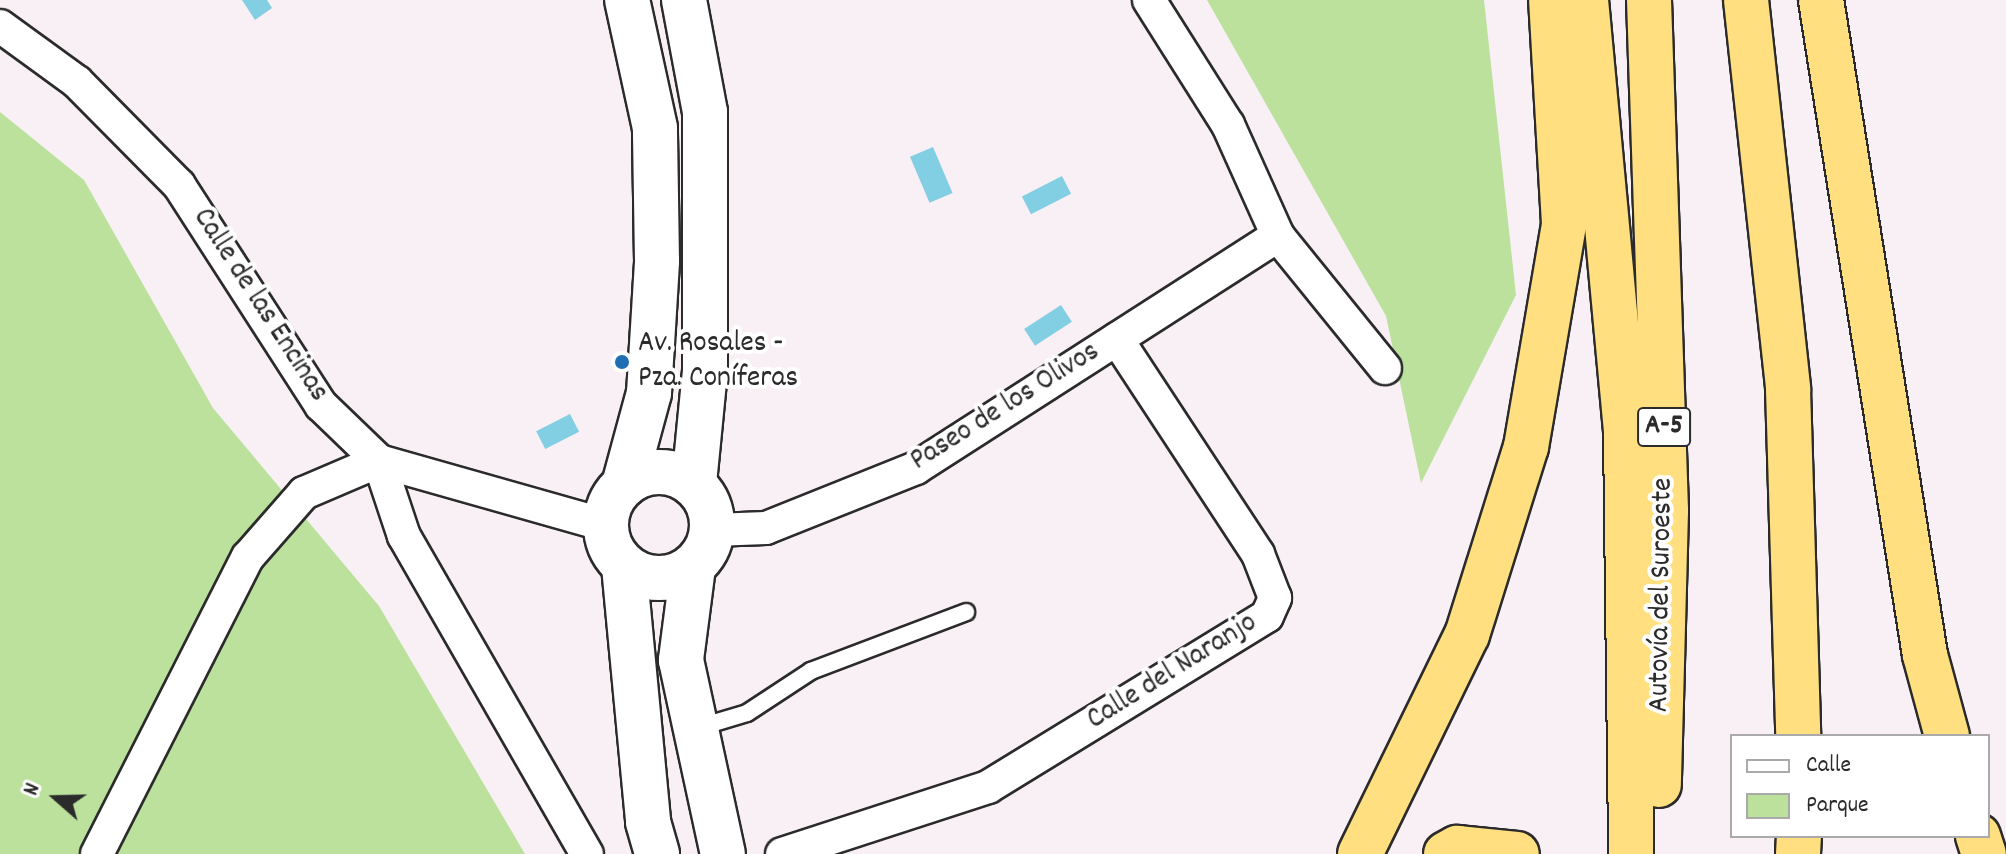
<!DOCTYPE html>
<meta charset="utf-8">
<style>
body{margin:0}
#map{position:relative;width:2006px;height:854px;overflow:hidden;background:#f9f0f6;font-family:Dekko,sans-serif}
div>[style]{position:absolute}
.green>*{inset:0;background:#bbe19d}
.water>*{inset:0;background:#82cee2;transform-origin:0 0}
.roads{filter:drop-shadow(2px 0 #2b2b2b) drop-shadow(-2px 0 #2b2b2b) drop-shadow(0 2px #2b2b2b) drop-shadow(0 -2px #2b2b2b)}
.lane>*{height:16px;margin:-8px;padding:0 8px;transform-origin:8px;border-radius:8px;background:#fff}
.street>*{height:32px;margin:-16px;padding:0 16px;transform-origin:16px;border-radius:16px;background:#fff}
.secondary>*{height:44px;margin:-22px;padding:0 22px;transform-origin:22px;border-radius:22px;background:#fff}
.secondary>.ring{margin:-22px;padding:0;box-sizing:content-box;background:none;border:44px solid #fff;border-radius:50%}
.highway>*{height:44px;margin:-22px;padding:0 22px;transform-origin:22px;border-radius:22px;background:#ffdf80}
.dots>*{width:22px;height:22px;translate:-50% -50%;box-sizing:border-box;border:4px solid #fff;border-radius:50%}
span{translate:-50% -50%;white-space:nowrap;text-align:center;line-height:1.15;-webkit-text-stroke:8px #fff;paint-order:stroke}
.shield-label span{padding:2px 6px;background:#fff;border:2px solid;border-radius:6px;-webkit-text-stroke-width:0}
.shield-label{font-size:28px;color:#2b2b2b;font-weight:700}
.street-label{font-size:30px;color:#2b2b2b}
.poi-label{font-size:30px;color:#2b2b2b}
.left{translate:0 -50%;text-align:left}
.legend{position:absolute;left:1730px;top:734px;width:260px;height:104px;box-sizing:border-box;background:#fff;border:2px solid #aaa;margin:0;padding:10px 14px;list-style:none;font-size:24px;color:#2b2b2b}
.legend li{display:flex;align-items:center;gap:16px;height:40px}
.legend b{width:40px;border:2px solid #aaa}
.north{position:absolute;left:16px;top:758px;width:80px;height:80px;-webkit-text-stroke:6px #fff;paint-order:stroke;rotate:290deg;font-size:22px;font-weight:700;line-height:32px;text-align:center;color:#2b2b2b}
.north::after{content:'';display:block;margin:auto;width:28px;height:36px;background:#2b2b2b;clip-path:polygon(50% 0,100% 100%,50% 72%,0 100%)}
</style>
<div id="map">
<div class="green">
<i style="clip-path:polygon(1207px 0,1484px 0,1516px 295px,1421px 483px,1386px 316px)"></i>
<i style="clip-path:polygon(0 112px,84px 180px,213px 408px,379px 606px,525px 854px,0 854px)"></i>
</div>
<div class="water">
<i style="clip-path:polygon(242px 0,267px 0,272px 8px,255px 20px)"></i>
<i style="left:933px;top:147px;width:50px;height:25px;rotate:67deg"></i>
<i style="left:1062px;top:176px;width:20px;height:45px;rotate:63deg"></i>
<i style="left:1061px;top:305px;width:20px;height:44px;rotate:57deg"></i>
<i style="left:570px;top:414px;width:20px;height:38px;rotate:63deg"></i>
</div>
<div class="roads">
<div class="lane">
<i style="left:697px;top:728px;width:52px;rotate:-16.7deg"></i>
<i style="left:747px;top:713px;width:77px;rotate:-33.3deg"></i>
<i style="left:811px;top:671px;width:166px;rotate:-20.8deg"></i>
</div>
<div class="street">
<i style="left:0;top:26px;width:95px;rotate:36deg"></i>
<i style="left:77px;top:82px;width:145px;rotate:45.3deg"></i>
<i style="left:179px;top:185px;width:262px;rotate:57.2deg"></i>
<i style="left:321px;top:405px;width:81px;rotate:44deg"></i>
<i style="left:379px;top:461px;width:235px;rotate:15.8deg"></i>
<i style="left:1278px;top:236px;width:170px;rotate:51deg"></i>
<i style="left:713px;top:530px;width:53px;rotate:-2.2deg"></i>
<i style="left:766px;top:528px;width:162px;rotate:-21.8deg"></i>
<i style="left:916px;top:468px;width:430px;rotate:-32.7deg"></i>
<i style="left:1278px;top:236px;width:122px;rotate:-114.2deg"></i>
<i style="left:1228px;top:125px;width:148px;rotate:-122.3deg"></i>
<i style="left:97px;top:854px;width:333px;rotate:-63.1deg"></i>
<i style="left:248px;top:557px;width:85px;rotate:-48.8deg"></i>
<i style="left:304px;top:493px;width:82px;rotate:-23.1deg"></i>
<i style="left:379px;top:461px;width:79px;rotate:71.6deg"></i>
<i style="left:404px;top:536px;width:367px;rotate:60.1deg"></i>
<i style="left:782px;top:854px;width:217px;rotate:-18deg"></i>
<i style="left:988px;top:787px;width:327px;rotate:-31.5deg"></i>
<i style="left:1267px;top:616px;width:20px;rotate:-66deg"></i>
<i style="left:1275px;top:598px;width:47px;rotate:-111.1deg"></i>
<i style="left:1258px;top:554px;width:257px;rotate:-123.3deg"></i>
</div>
<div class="secondary">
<i style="left:684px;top:0;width:114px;rotate:79.4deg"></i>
<i style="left:705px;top:112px;width:259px;rotate:90deg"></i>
<i style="left:705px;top:371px;width:114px;rotate:95.6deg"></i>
<i class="ring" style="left:606px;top:472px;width:62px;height:62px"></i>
<i style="left:624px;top:485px;width:95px;rotate:-74.8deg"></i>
<i style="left:649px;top:393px;width:132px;rotate:-86.5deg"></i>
<i style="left:657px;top:261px;width:133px;rotate:-90.9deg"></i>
<i style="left:655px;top:128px;width:131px;rotate:-102.3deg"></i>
<i style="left:624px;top:566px;width:257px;rotate:84.6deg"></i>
<i style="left:648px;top:822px;width:33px;rotate:74deg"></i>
<i style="left:693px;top:567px;width:94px;rotate:97.4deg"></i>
<i style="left:681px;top:660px;width:198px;rotate:77.8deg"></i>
</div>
<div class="highway">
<i style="left:1586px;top:0;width:434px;rotate:84.7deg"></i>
<i style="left:1626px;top:432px;width:422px;rotate:89.3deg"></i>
<i style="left:1649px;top:0;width:511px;rotate:88.09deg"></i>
<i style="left:1666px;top:511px;width:274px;rotate:91.5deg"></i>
<i style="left:1746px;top:0;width:391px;rotate:83.8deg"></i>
<i style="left:1788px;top:389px;width:347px;rotate:88.3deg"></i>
<i style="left:1821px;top:0;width:663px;rotate:80.98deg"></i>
<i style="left:1925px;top:655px;width:84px;rotate:74.8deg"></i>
<i style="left:1978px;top:836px;width:19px;rotate:72deg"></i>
<i style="left:1360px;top:854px;width:244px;rotate:-64deg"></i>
<i style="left:1467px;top:635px;width:197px;rotate:-72.6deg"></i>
<i style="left:1526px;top:447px;width:226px;rotate:-80.3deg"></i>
<i style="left:1564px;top:224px;width:224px;rotate:-93.3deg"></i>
<i style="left:1446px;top:854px;width:13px;rotate:-29deg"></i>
<i style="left:1457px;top:848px;width:60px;rotate:5.7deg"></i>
<i style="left:1798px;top:854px;width:18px;rotate:-87deg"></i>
</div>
</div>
<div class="dots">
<i style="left:622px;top:362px;background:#1f6fb2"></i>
</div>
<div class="shield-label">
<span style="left:1664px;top:427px">A-5</span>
</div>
<div class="street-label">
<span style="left:259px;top:306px;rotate:57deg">Calle de las Encinas</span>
<span style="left:1006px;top:408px;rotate:-32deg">Paseo de los Olivos</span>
<span style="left:1663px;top:595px;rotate:-89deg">Autovía del Suroeste</span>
<span style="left:1173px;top:673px;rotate:-32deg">Calle del Naranjo</span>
</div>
<div class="poi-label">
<span class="left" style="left:638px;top:362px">Av. Rosales -<br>Pza. Coníferas</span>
</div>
<ul class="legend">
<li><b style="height:10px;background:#fff"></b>Calle</li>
<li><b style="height:22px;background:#bbe19d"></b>Parque</li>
</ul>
<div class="north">N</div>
</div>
